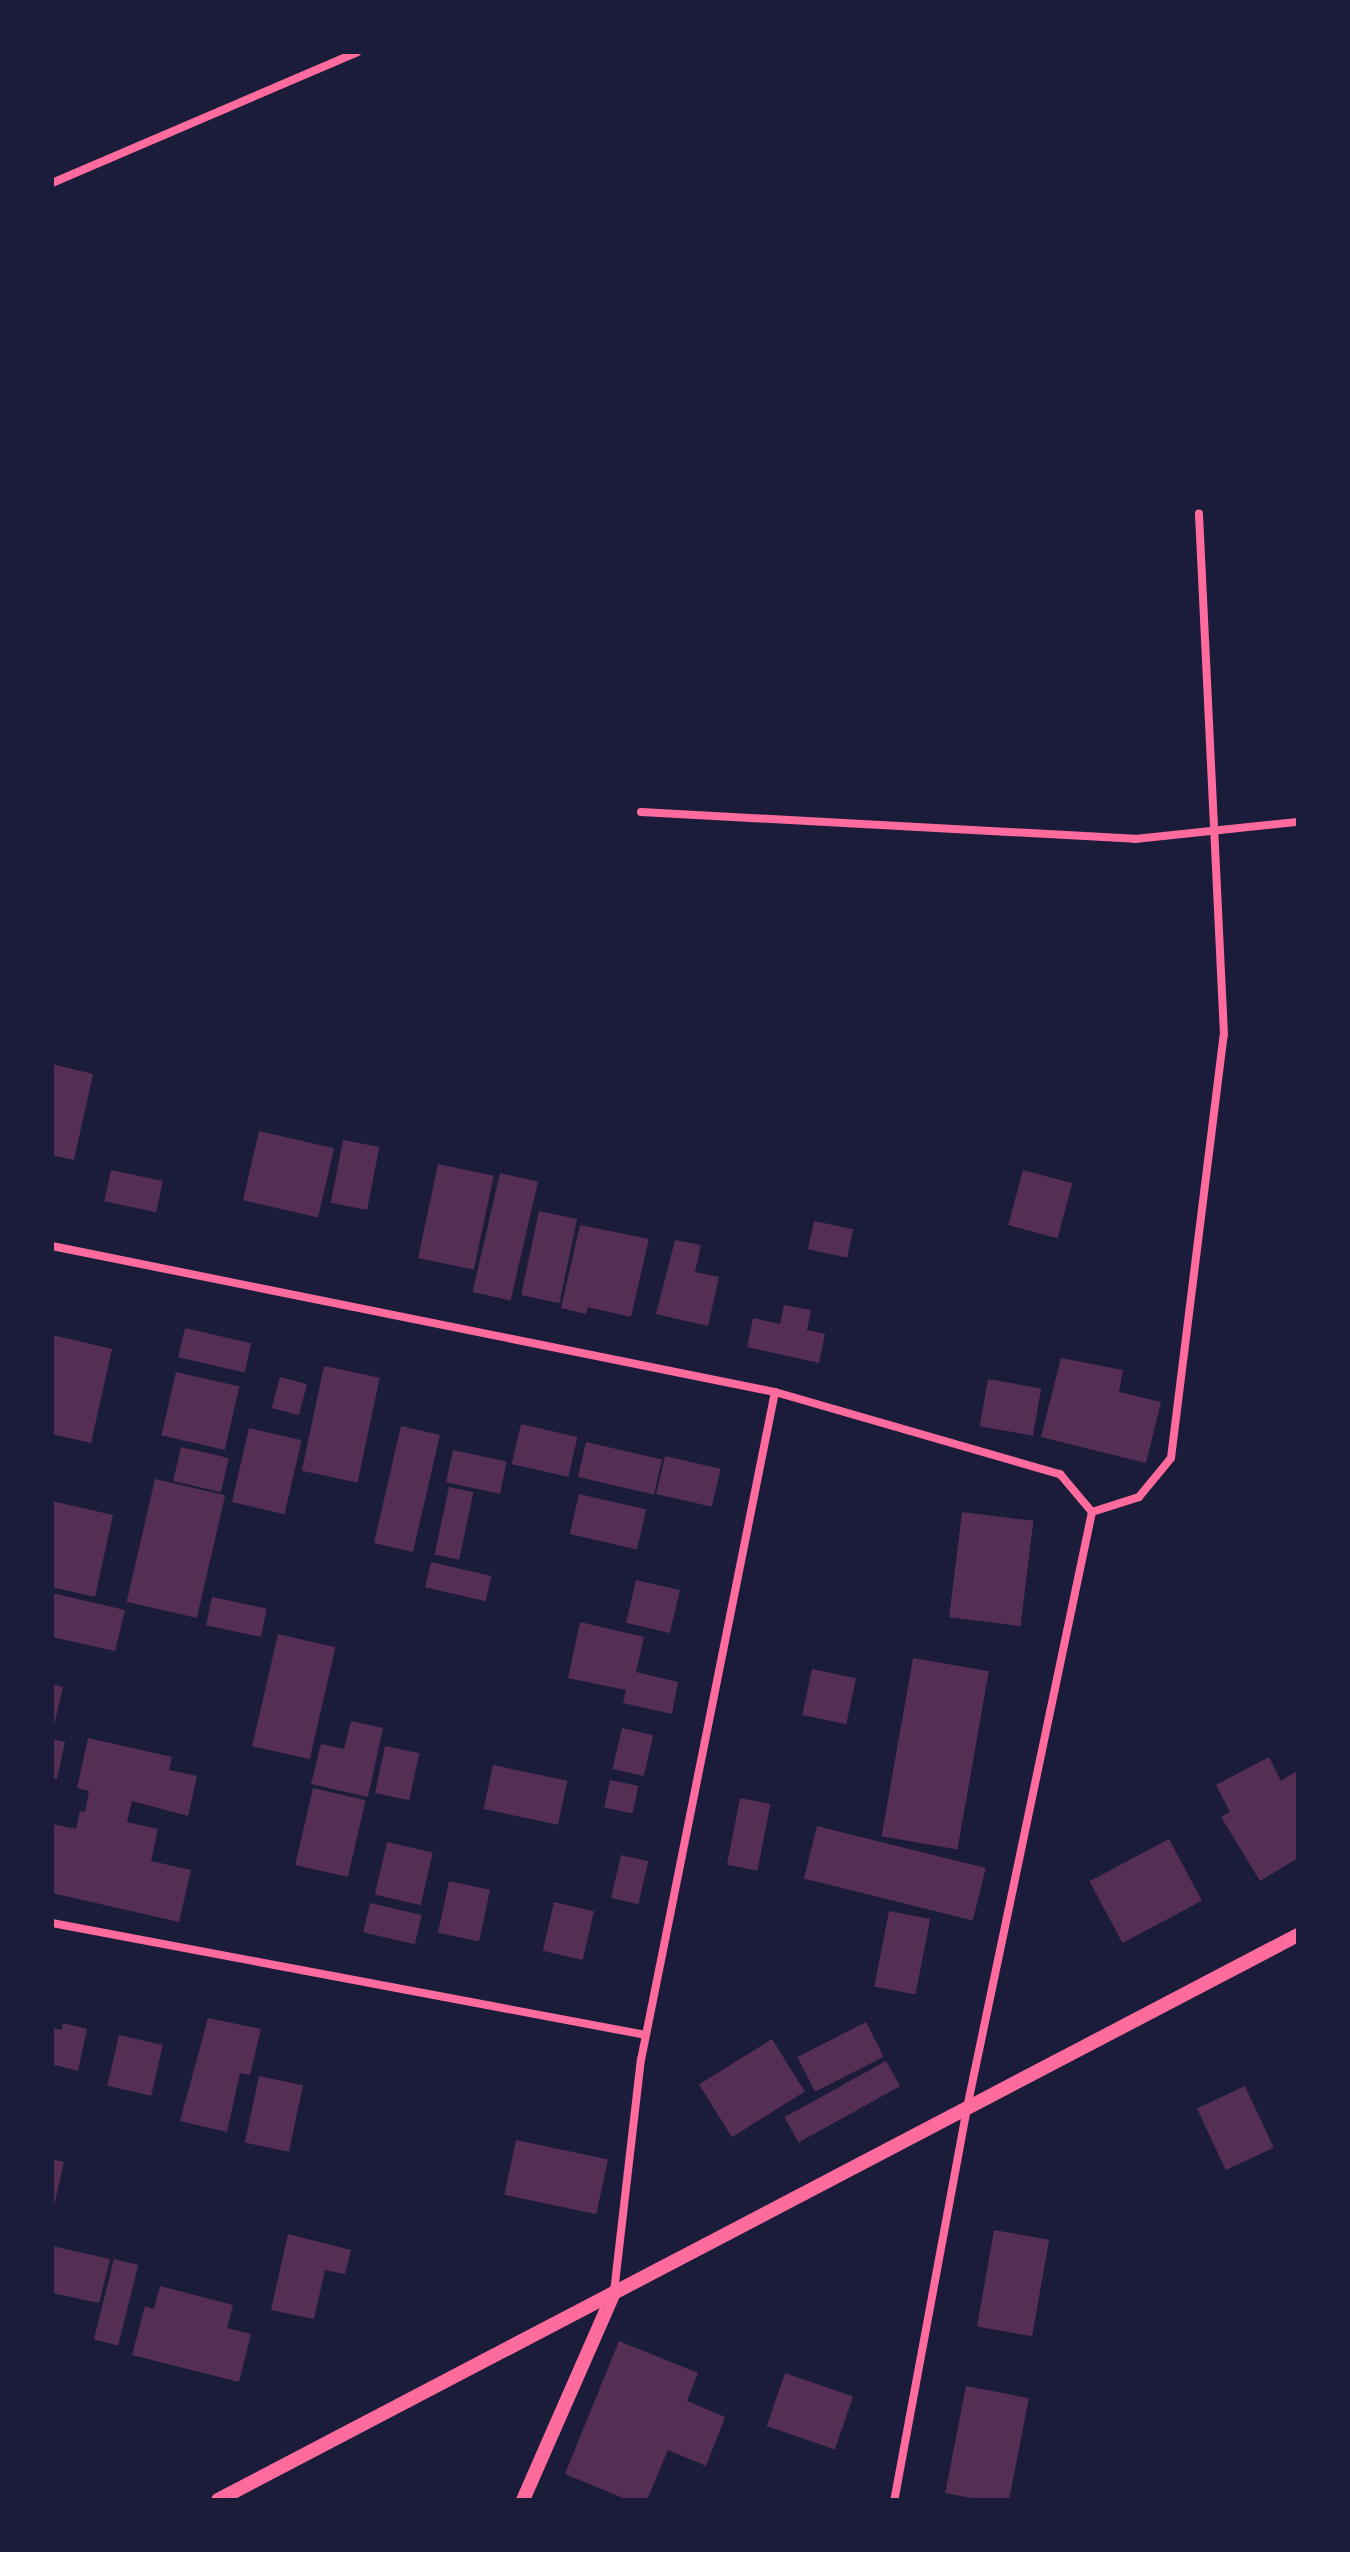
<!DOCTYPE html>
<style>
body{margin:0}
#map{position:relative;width:1350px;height:2552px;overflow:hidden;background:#1b1b3a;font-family:Roboto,sans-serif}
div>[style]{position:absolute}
.building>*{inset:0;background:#542f53;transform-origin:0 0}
.minor>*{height:8px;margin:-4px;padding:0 4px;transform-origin:4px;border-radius:4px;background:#ff6b9d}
.tertiary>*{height:14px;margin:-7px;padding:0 7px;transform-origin:7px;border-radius:7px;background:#ff6b9d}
span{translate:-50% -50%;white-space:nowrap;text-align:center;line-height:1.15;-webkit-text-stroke:6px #1b1b3a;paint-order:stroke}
.frame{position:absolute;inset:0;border:54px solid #1b1b3a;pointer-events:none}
</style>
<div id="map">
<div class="building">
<i style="clip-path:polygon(52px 1064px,93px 1074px,74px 1160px,52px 1155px)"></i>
<i style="left:259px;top:1131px;width:77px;height:71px;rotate:13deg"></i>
<i style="left:343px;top:1140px;width:37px;height:64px;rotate:11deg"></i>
<i style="left:438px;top:1164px;width:57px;height:96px;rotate:12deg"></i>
<i style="left:111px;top:1170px;width:53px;height:32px;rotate:12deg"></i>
<i style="left:1023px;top:1170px;width:51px;height:57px;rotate:15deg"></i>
<i style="left:500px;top:1173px;width:39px;height:122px;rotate:13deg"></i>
<i style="left:539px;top:1211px;width:39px;height:86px;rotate:12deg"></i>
<i style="left:814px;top:1221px;width:40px;height:29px;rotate:12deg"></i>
<i style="clip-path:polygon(580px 1225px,649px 1239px,631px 1317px,588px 1307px,586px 1314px,561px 1308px)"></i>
<i style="clip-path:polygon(675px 1240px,701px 1245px,695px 1272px,719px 1277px,708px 1326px,656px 1314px)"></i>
<i style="clip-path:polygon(784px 1305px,811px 1310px,807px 1330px,825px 1334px,819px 1363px,747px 1347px,753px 1318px,780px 1324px)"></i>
<i style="left:185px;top:1328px;width:68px;height:30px;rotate:13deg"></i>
<i style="clip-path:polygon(53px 1335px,112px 1349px,91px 1443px,52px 1434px)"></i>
<i style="clip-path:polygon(1061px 1358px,1123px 1370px,1119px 1392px,1161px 1402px,1146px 1463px,1041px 1437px)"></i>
<i style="left:324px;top:1366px;width:57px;height:107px;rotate:12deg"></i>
<i style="left:176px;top:1372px;width:65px;height:65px;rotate:13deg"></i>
<i style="left:280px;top:1377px;width:28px;height:32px;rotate:15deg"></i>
<i style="left:988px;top:1379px;width:54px;height:48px;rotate:10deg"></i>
<i style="left:521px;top:1424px;width:58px;height:41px;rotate:13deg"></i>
<i style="left:401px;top:1426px;width:40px;height:120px;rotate:13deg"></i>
<i style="left:249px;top:1428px;width:54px;height:76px;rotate:13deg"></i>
<i style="left:586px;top:1442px;width:78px;height:36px;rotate:13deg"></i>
<i style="left:181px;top:1447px;width:49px;height:35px;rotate:13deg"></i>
<i style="left:453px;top:1450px;width:55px;height:33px;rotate:12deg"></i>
<i style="left:665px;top:1456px;width:57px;height:39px;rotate:13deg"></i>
<i style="left:155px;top:1479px;width:72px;height:126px;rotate:13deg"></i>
<i style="left:449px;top:1487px;width:25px;height:69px;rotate:12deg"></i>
<i style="left:579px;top:1494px;width:69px;height:41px;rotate:13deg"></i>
<i style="clip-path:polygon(52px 1501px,113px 1515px,95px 1597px,52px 1587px)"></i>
<i style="left:962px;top:1512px;width:72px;height:106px;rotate:7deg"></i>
<i style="left:431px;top:1562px;width:62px;height:26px;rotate:13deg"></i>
<i style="left:636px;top:1580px;width:45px;height:44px;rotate:13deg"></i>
<i style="clip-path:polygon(52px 1593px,125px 1610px,115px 1651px,52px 1637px)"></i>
<i style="left:212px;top:1597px;width:56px;height:29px;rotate:12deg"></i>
<i style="clip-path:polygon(580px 1622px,644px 1637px,636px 1672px,678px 1682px,672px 1714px,623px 1703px,626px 1690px,568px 1678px)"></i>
<i style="left:278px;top:1634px;width:59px;height:115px;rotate:13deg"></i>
<i style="left:913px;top:1658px;width:77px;height:181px;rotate:10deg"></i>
<i style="left:812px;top:1669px;width:45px;height:47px;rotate:12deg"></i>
<i style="clip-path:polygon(52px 1684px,63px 1687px,53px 1729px,52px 1729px)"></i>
<i style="clip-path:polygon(351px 1721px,383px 1728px,368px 1797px,311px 1784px,321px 1744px,344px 1749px)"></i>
<i style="left:622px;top:1728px;width:32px;height:42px;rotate:13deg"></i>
<i style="clip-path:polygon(88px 1738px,172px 1757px,169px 1770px,197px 1776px,188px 1816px,132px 1801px,127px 1822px,158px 1829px,151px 1861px,191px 1870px,179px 1922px,52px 1893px,52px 1824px,76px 1829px,80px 1811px,85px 1812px,89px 1791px,77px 1788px)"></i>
<i style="clip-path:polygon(52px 1739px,65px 1742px,57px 1779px,52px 1778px)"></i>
<i style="left:385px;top:1746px;width:35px;height:48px;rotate:12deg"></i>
<i style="clip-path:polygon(1269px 1757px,1281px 1781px,1298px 1770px,1298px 1858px,1260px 1881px,1221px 1817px,1230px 1812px,1216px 1785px)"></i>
<i style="left:493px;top:1765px;width:76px;height:45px;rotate:12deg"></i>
<i style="left:610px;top:1780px;width:29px;height:28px;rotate:12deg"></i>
<i style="left:313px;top:1788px;width:54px;height:79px;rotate:13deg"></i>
<i style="left:740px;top:1798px;width:31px;height:68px;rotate:11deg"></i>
<i style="left:817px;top:1826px;width:174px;height:54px;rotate:14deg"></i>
<i style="left:1169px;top:1839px;width:70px;height:90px;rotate:62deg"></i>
<i style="left:387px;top:1842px;width:47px;height:54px;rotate:13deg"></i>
<i style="left:621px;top:1855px;width:28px;height:44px;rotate:13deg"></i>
<i style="left:449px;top:1881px;width:42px;height:53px;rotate:12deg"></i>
<i style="left:554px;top:1902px;width:41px;height:50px;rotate:13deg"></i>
<i style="left:370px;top:1903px;width:53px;height:30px;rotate:13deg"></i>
<i style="left:889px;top:1911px;width:42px;height:77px;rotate:11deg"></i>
<i style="clip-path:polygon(208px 2018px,261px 2029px,250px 2075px,240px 2073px,227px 2132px,180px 2121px)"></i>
<i style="left:866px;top:2022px;width:39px;height:77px;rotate:63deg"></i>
<i style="clip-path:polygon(63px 2023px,87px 2029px,78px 2071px,55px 2065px,52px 2071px,52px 2028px,62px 2030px)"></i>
<i style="left:119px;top:2035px;width:45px;height:52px;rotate:13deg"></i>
<i style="left:772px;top:2039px;width:62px;height:86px;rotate:58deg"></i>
<i style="left:886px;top:2061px;width:29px;height:116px;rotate:61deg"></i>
<i style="left:259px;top:2076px;width:45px;height:68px;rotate:12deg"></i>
<i style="left:1245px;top:2086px;width:68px;height:53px;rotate:65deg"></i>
<i style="left:516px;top:2140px;width:94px;height:56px;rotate:12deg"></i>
<i style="clip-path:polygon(52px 2159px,64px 2162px,53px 2210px,52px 2210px)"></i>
<i style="left:994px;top:2230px;width:56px;height:98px;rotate:10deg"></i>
<i style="clip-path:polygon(288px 2234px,351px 2250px,345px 2274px,325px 2270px,314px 2319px,271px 2310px)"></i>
<i style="clip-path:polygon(52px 2246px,110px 2259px,99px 2303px,52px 2293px)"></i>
<i style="left:114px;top:2259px;width:25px;height:83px;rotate:14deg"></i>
<i style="clip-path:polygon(160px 2286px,233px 2305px,227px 2328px,251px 2334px,239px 2382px,132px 2355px,145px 2306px,154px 2309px)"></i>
<i style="clip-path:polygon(619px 2341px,698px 2373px,687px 2401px,725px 2417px,706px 2466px,668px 2450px,647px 2500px,628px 2500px,565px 2474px)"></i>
<i style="left:785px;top:2373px;width:72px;height:56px;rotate:19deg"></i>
<i style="left:966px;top:2386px;width:64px;height:109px;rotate:11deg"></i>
</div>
<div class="minor">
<i style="left:52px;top:183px;width:332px;rotate:-23.2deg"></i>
<i style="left:641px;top:812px;width:495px;rotate:3.1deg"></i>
<i style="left:1135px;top:839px;width:164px;rotate:-6deg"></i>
<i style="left:52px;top:1246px;width:738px;rotate:11.42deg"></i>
<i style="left:775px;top:1392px;width:297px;rotate:16.1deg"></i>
<i style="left:1060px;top:1474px;width:50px;rotate:49.9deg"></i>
<i style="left:1092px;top:1512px;width:609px;rotate:101.85deg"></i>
<i style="left:967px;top:2108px;width:399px;rotate:100.5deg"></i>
<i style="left:1092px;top:1512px;width:49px;rotate:-17.7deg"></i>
<i style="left:1139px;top:1497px;width:50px;rotate:-50.6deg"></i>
<i style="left:1171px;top:1458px;width:426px;rotate:-82.9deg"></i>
<i style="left:1224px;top:1035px;width:522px;rotate:-92.75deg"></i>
<i style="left:52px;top:1923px;width:604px;rotate:10.68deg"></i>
<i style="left:614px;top:2292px;width:234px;rotate:-83.4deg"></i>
<i style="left:641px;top:2060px;width:681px;rotate:-78.66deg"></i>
</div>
<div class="tertiary">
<i style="left:218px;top:2500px;width:1219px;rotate:-27.62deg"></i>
<i style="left:523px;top:2500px;width:226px;rotate:-66.3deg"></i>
</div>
<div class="frame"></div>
</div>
